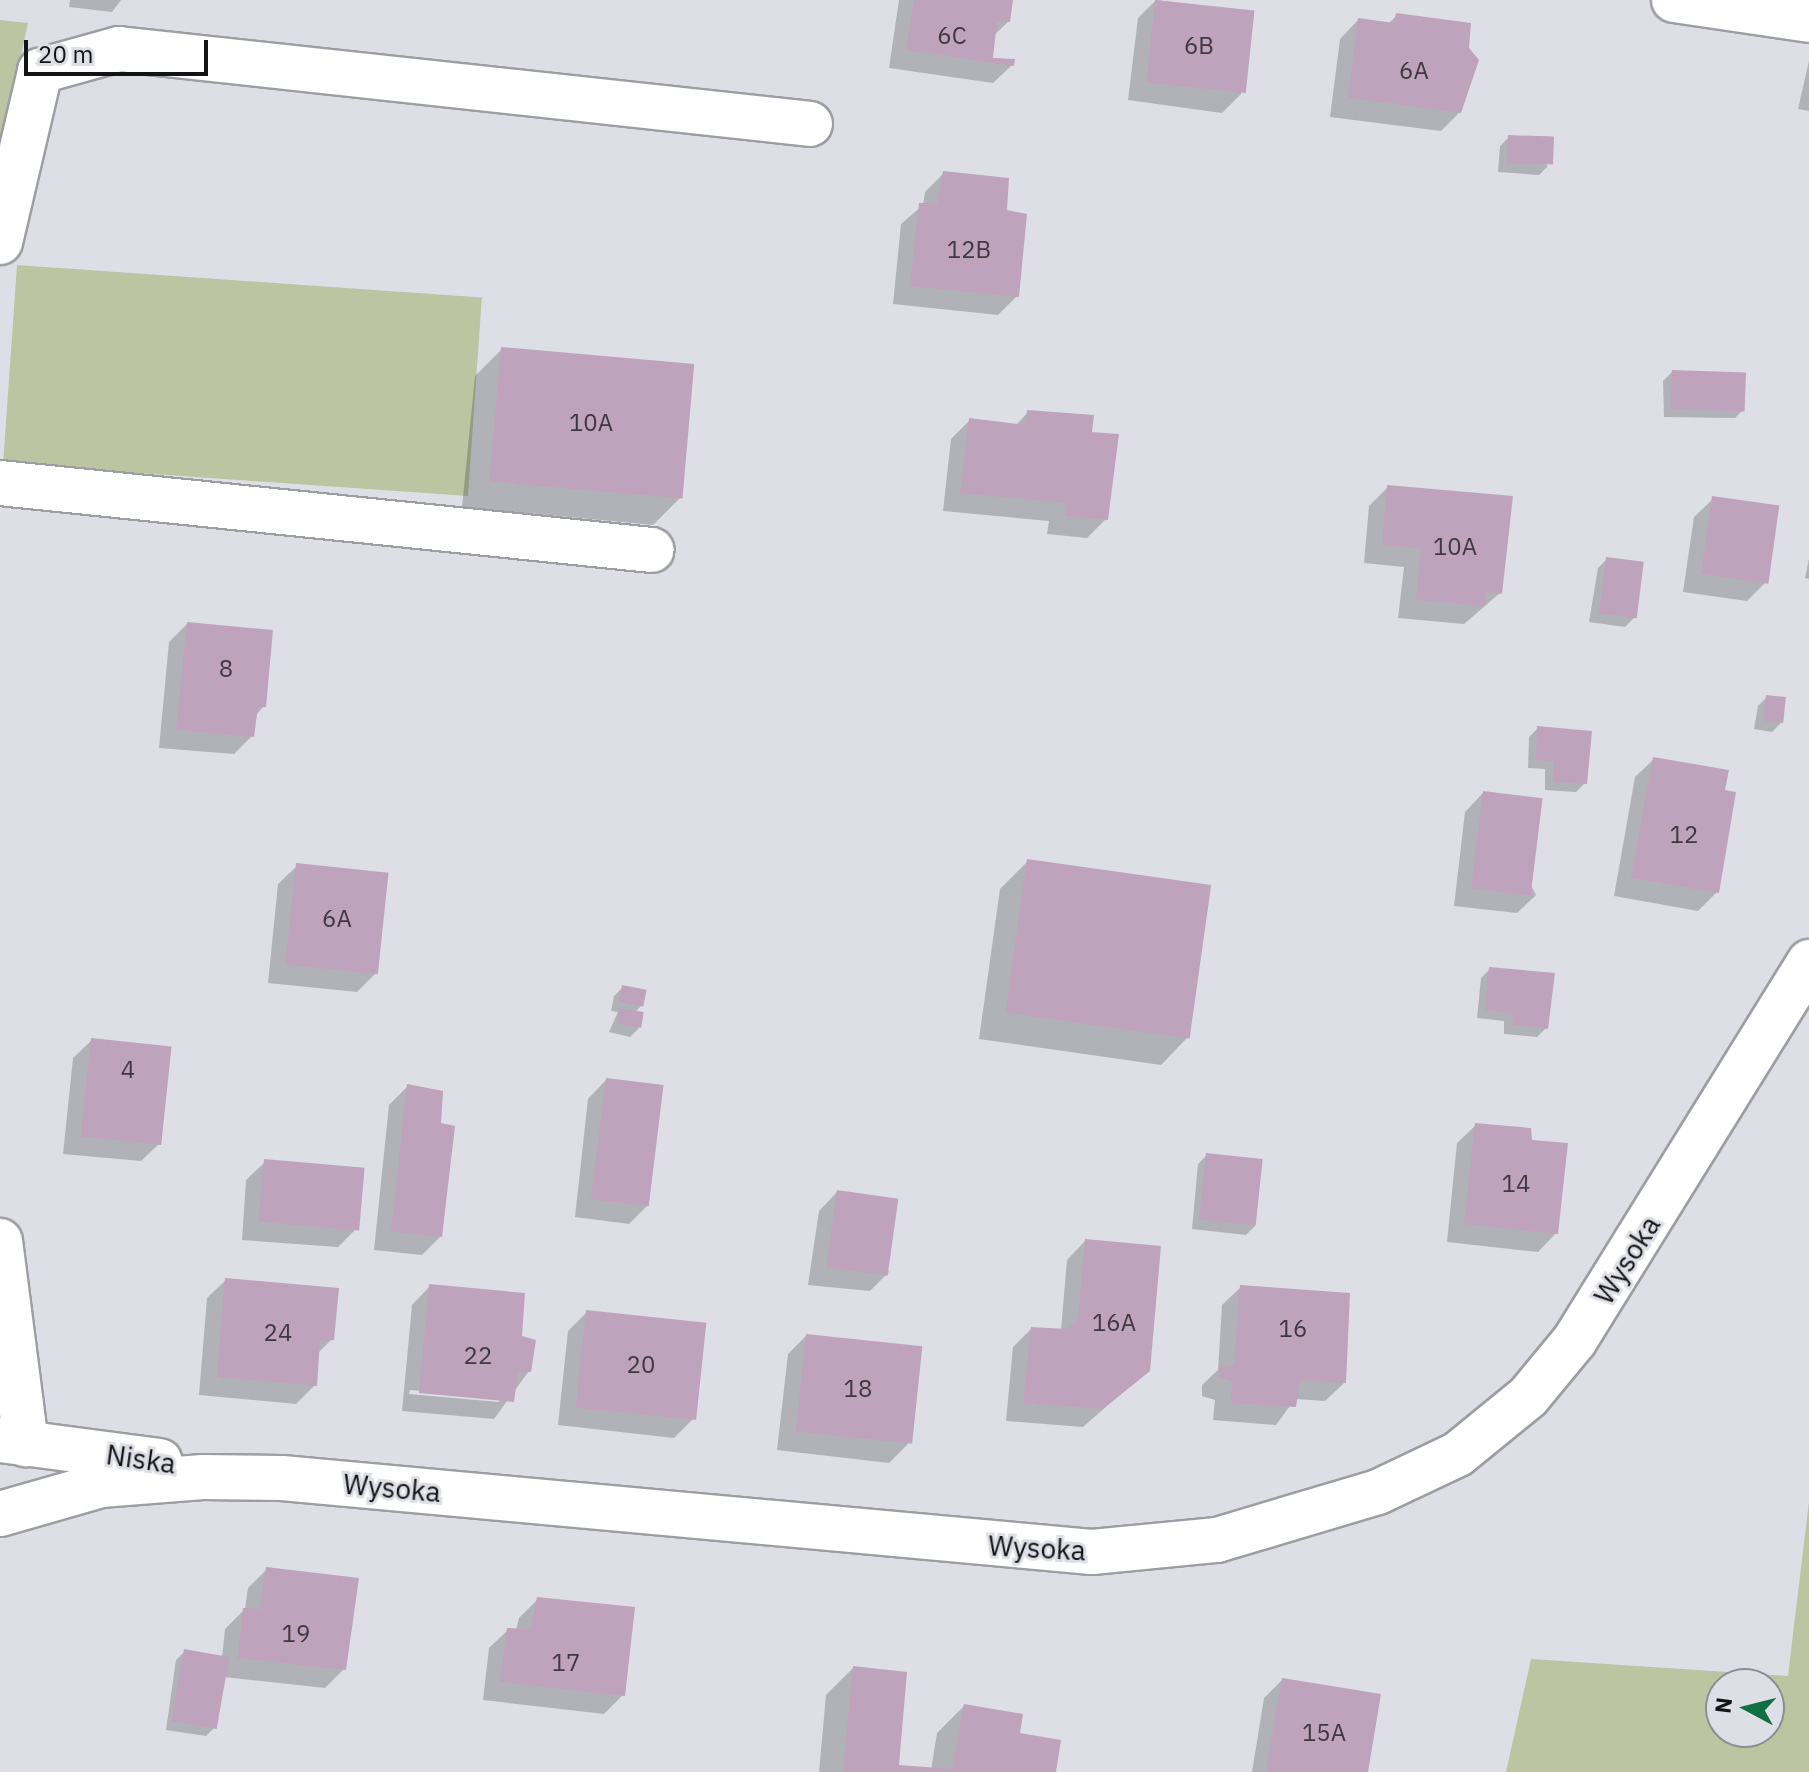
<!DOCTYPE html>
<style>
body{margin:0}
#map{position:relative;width:1809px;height:1772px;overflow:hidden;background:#dedfe6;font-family:"IBM Plex Sans",sans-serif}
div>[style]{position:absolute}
.green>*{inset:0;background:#bcc4a1;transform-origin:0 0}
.shadow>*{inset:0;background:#0003}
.building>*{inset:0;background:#bfa2bc;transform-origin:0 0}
.roads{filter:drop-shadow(2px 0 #9c9ea4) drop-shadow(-2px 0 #9c9ea4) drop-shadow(0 2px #9c9ea4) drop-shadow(0 -2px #9c9ea4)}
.minor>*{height:44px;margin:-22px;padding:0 22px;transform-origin:22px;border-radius:22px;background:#fff}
span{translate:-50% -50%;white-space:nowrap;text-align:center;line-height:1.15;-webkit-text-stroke:6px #dedfe6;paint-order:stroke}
.number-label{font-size:24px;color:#3e3840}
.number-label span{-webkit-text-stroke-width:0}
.street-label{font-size:28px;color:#131416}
.north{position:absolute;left:1705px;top:1668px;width:80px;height:80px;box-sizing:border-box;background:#dedfe6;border:2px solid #8d8e93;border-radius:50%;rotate:277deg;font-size:22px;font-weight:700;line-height:32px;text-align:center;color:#131416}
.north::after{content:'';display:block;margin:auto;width:28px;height:36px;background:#116f44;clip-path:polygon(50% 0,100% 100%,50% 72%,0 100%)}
.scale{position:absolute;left:24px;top:40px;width:184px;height:36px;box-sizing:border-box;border:4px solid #131416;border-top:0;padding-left:10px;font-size:24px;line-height:28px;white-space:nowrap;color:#131416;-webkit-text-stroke:6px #dedfe6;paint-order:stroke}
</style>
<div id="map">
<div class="green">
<i style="clip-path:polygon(0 20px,28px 23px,0 152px)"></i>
<i style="left:17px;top:265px;width:466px;height:199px;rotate:4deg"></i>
<i style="clip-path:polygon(evenodd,1809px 1501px,1809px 1772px,1506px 1772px,1531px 1659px,1788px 1676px,1809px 1501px,1721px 1684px,1769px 1684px,1769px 1732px,1721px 1732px,1721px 1684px)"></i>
</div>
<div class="shadow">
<i style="clip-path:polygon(70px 0,121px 0,112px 12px,69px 7px)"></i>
<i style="clip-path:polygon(899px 0,1011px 0,1008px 22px,993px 36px,991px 60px,1012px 65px,993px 83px,889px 68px)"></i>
<i style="clip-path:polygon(1156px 0,1252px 12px,1241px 94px,1222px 113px,1128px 100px,1138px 18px)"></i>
<i style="clip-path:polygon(1397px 15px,1460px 112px,1441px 131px,1330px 117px,1340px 39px,1358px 20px,1388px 24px)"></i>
<i style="clip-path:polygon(1809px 61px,1809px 111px,1798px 109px)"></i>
<i style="clip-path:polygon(1509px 137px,1548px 166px,1539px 175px,1498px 172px,1500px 146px)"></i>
<i style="clip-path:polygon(944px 173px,1004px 211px,1017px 296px,998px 315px,893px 304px,901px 224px,923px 205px,925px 192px)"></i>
<i style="clip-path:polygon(502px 349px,680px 498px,653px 525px,462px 507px,475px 376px)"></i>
<i style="clip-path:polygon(1672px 372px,1744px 409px,1735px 418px,1664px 417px,1663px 381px)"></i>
<i style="clip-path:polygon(1028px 412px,1090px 433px,1106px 519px,1087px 538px,1047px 534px,1049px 521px,943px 511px,951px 439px,969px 421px,1015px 426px)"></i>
<i style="clip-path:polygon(1388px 487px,1500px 593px,1464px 624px,1398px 618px,1404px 567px,1364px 563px,1369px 506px)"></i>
<i style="clip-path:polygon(1713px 499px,1765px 583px,1747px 601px,1683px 592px,1694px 517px)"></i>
<i style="clip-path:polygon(1809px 558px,1809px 579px,1805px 578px)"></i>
<i style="clip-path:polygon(1607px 559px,1634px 618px,1625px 627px,1589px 622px,1598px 568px)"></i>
<i style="clip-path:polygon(187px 624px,264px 706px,255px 716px,252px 736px,234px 754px,159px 748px,169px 642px)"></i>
<i style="clip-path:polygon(1767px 697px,1781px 723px,1772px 732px,1754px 729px,1758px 706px)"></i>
<i style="clip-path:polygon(1538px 728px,1585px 783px,1576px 792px,1545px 790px,1545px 769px,1528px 768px,1529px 737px)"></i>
<i style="clip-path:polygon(1654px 759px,1723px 792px,1717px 892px,1698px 911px,1614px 896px,1635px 777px)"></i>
<i style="clip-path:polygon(1483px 793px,1536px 895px,1517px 913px,1454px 906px,1465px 812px)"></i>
<i style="clip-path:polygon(1028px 861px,1188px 1037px,1161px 1065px,979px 1039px,1000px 889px)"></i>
<i style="clip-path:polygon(297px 866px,376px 973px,357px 992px,268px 983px,278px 884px)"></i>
<i style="clip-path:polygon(1490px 969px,1546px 1028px,1537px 1037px,1504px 1034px,1504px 1021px,1477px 1018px,1481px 978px)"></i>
<i style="clip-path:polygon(623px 987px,642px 1005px,635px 1012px,639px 1028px,630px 1037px,609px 1032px,618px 1012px,611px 1011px,614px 996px)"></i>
<i style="clip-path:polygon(92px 1040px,160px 1143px,141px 1161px,63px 1154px,73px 1058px)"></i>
<i style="clip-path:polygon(606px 1080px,648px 1205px,629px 1224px,575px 1217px,588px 1099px)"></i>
<i style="clip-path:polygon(407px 1087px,441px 1236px,422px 1255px,374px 1250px,389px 1105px)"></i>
<i style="clip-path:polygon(1476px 1125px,1556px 1233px,1538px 1252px,1447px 1242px,1457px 1143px)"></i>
<i style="clip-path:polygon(1207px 1155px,1255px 1226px,1246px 1235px,1192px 1229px,1198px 1164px)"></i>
<i style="clip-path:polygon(265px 1162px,357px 1228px,338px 1247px,242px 1240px,246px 1180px)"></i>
<i style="clip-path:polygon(837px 1192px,889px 1272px,870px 1291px,808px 1285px,819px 1211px)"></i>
<i style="clip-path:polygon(1085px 1241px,1148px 1370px,1083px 1427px,1006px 1421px,1013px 1347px,1031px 1329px,1061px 1330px,1067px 1260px)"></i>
<i style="clip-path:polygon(226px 1280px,332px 1339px,317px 1354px,315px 1385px,296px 1404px,199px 1395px,207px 1298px)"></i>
<i style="clip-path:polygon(evenodd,430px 1286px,520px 1338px,529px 1371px,494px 1419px,402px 1411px,412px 1305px,430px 1286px,410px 1390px,499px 1398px,499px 1402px,409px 1394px,410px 1390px)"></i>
<i style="clip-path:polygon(1241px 1287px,1344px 1383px,1325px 1401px,1295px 1399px,1276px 1425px,1213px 1420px,1215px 1400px,1202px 1396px,1202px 1385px,1218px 1370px,1222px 1305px)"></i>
<i style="clip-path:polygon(587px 1312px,693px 1419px,674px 1438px,558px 1425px,568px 1331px)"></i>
<i style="clip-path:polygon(806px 1336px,908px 1444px,889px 1463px,777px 1450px,788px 1354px)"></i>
<i style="clip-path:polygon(266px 1570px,344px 1669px,325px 1688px,223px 1677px,215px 1727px,206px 1736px,166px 1730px,176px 1660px,185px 1651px,222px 1658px,225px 1629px,245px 1609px,248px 1588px)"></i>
<i style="clip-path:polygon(538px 1599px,623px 1695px,604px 1714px,483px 1700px,489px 1648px,508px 1630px,516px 1630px,519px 1618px)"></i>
<i style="clip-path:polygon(853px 1668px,897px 1767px,931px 1770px,937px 1733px,964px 1706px,1018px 1735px,1054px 1772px,819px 1772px,826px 1695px)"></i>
<i style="clip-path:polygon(1282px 1680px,1366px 1772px,1252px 1772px,1264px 1698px)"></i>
</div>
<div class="building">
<i style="clip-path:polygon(914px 0,1013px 0,1010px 22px,997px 22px,993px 58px,1015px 59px,1014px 66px,906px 50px)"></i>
<i style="left:1155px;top:0;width:100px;height:83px;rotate:6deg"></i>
<i style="clip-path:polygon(1396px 13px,1471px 23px,1469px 48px,1479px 60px,1461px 113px,1348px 98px,1358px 18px,1394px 23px)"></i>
<i style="left:1508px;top:135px;width:46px;height:28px;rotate:2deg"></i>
<i style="clip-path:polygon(943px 171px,1009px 178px,1007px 210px,1027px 214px,1019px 297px,910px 286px,919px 203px,937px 203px)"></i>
<i style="left:501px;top:347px;width:194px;height:135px;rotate:5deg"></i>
<i style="left:1672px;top:370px;width:74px;height:39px;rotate:2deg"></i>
<i style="clip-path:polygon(1027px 410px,1094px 415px,1092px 432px,1119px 434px,1108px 520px,1065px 516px,1067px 503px,960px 493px,969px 418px,1026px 425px)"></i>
<i style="clip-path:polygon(1387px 485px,1513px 496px,1502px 594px,1485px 592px,1485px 606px,1416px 600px,1421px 549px,1382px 545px)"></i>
<i style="left:1712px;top:496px;width:68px;height:79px;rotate:8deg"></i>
<i style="left:1606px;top:557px;width:38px;height:57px;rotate:7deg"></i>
<i style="clip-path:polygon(187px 622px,273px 630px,266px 707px,258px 707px,254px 737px,176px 730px)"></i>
<i style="left:1766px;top:695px;width:20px;height:26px;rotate:6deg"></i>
<i style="clip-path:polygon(1537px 726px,1592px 731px,1587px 784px,1553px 782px,1553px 761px,1536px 760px)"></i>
<i style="clip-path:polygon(1653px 757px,1729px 770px,1725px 790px,1736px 792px,1719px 893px,1631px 878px)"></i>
<i style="left:1483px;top:791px;width:60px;height:98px;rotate:7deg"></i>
<i style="left:1027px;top:859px;width:186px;height:155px;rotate:8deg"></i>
<i style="left:296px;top:863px;width:93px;height:102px;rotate:6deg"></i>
<i style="clip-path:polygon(1489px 967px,1555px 973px,1548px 1029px,1513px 1025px,1512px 1013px,1485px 1010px)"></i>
<i style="left:622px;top:985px;width:25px;height:17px;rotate:11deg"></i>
<i style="left:619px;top:1008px;width:25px;height:16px;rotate:9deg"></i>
<i style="left:91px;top:1038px;width:81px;height:99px;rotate:6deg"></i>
<i style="left:606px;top:1078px;width:58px;height:122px;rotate:7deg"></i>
<i style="clip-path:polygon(407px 1084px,443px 1091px,441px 1123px,455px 1126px,442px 1237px,391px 1232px)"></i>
<i style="clip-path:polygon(1475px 1123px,1531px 1128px,1532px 1140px,1568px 1143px,1558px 1234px,1464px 1224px)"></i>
<i style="left:1206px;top:1153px;width:57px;height:67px;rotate:6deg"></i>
<i style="left:264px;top:1159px;width:101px;height:63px;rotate:5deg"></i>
<i style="left:837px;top:1190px;width:62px;height:78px;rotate:8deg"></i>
<i style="clip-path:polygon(1085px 1239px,1161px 1246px,1150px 1371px,1103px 1409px,1023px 1403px,1031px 1327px,1067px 1329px,1078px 1319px)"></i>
<i style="clip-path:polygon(225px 1278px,339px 1288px,334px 1340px,320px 1341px,317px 1386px,217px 1377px)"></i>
<i style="clip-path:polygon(429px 1284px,525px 1293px,522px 1336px,536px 1340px,531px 1372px,518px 1372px,514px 1402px,419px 1393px)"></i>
<i style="clip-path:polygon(1240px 1285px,1350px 1293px,1346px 1383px,1300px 1380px,1296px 1407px,1231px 1403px,1232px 1381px,1219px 1378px,1220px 1365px,1234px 1366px)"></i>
<i style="left:586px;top:1310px;width:121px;height:98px;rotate:6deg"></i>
<i style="left:806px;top:1334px;width:117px;height:98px;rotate:6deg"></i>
<i style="clip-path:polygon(266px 1567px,359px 1578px,346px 1670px,238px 1658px,243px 1608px,260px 1609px)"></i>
<i style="clip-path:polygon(537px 1597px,635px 1607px,625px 1696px,500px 1682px,507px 1628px,531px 1629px)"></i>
<i style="left:184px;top:1649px;width:46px;height:73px;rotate:10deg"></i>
<i style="clip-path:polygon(853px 1666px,907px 1672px,899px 1765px,952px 1769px,964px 1704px,1023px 1714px,1020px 1733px,1061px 1740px,1056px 1772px,843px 1772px)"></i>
<i style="clip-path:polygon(1282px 1678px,1381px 1694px,1368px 1772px,1266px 1772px)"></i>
</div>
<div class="roads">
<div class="minor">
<i style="left:1674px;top:0;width:136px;rotate:8.4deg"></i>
<i style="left:0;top:242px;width:176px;rotate:-76.8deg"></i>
<i style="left:40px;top:71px;width:82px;rotate:-15.6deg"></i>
<i style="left:119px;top:49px;width:695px;rotate:6.19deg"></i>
<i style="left:0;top:483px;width:655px;rotate:5.87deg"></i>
<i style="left:0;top:1241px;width:205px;rotate:82.7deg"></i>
<i style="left:0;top:1440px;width:161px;rotate:7.5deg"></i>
<i style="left:0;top:1514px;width:105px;rotate:-16deg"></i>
<i style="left:101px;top:1485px;width:102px;rotate:-4.5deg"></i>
<i style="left:203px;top:1477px;width:79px;rotate:0.7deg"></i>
<i style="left:282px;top:1478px;width:813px;rotate:5.22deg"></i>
<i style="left:1092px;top:1552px;width:126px;rotate:-5.5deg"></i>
<i style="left:1217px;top:1540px;width:168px;rotate:-16.6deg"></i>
<i style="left:1378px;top:1492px;width:89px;rotate:-25.4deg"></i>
<i style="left:1458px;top:1454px;width:90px;rotate:-39.2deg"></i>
<i style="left:1528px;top:1397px;width:74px;rotate:-50.5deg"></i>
<i style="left:1575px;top:1340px;width:445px;rotate:-58.2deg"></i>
</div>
</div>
<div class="number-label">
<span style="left:952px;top:36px">6C</span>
<span style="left:1199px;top:46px">6B</span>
<span style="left:1414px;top:71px">6A</span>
<span style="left:969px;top:250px">12B</span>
<span style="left:591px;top:423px">10A</span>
<span style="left:1455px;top:547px">10A</span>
<span style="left:226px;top:669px">8</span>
<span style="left:1684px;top:835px">12</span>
<span style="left:337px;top:919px">6A</span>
<span style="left:128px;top:1070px">4</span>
<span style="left:1516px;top:1184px">14</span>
<span style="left:1114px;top:1323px">16A</span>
<span style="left:1293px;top:1329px">16</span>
<span style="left:278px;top:1333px">24</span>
<span style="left:478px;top:1356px">22</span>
<span style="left:641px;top:1365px">20</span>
<span style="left:858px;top:1389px">18</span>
<span style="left:296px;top:1634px">19</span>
<span style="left:566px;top:1663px">17</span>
<span style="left:1324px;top:1733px">15A</span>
</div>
<div class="street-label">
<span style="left:1627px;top:1260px;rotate:-58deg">Wysoka</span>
<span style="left:141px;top:1459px;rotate:8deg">Niska</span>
<span style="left:392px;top:1488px;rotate:5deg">Wysoka</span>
<span style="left:1037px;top:1548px;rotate:3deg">Wysoka</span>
</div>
<div class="north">N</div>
<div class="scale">20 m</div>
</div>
